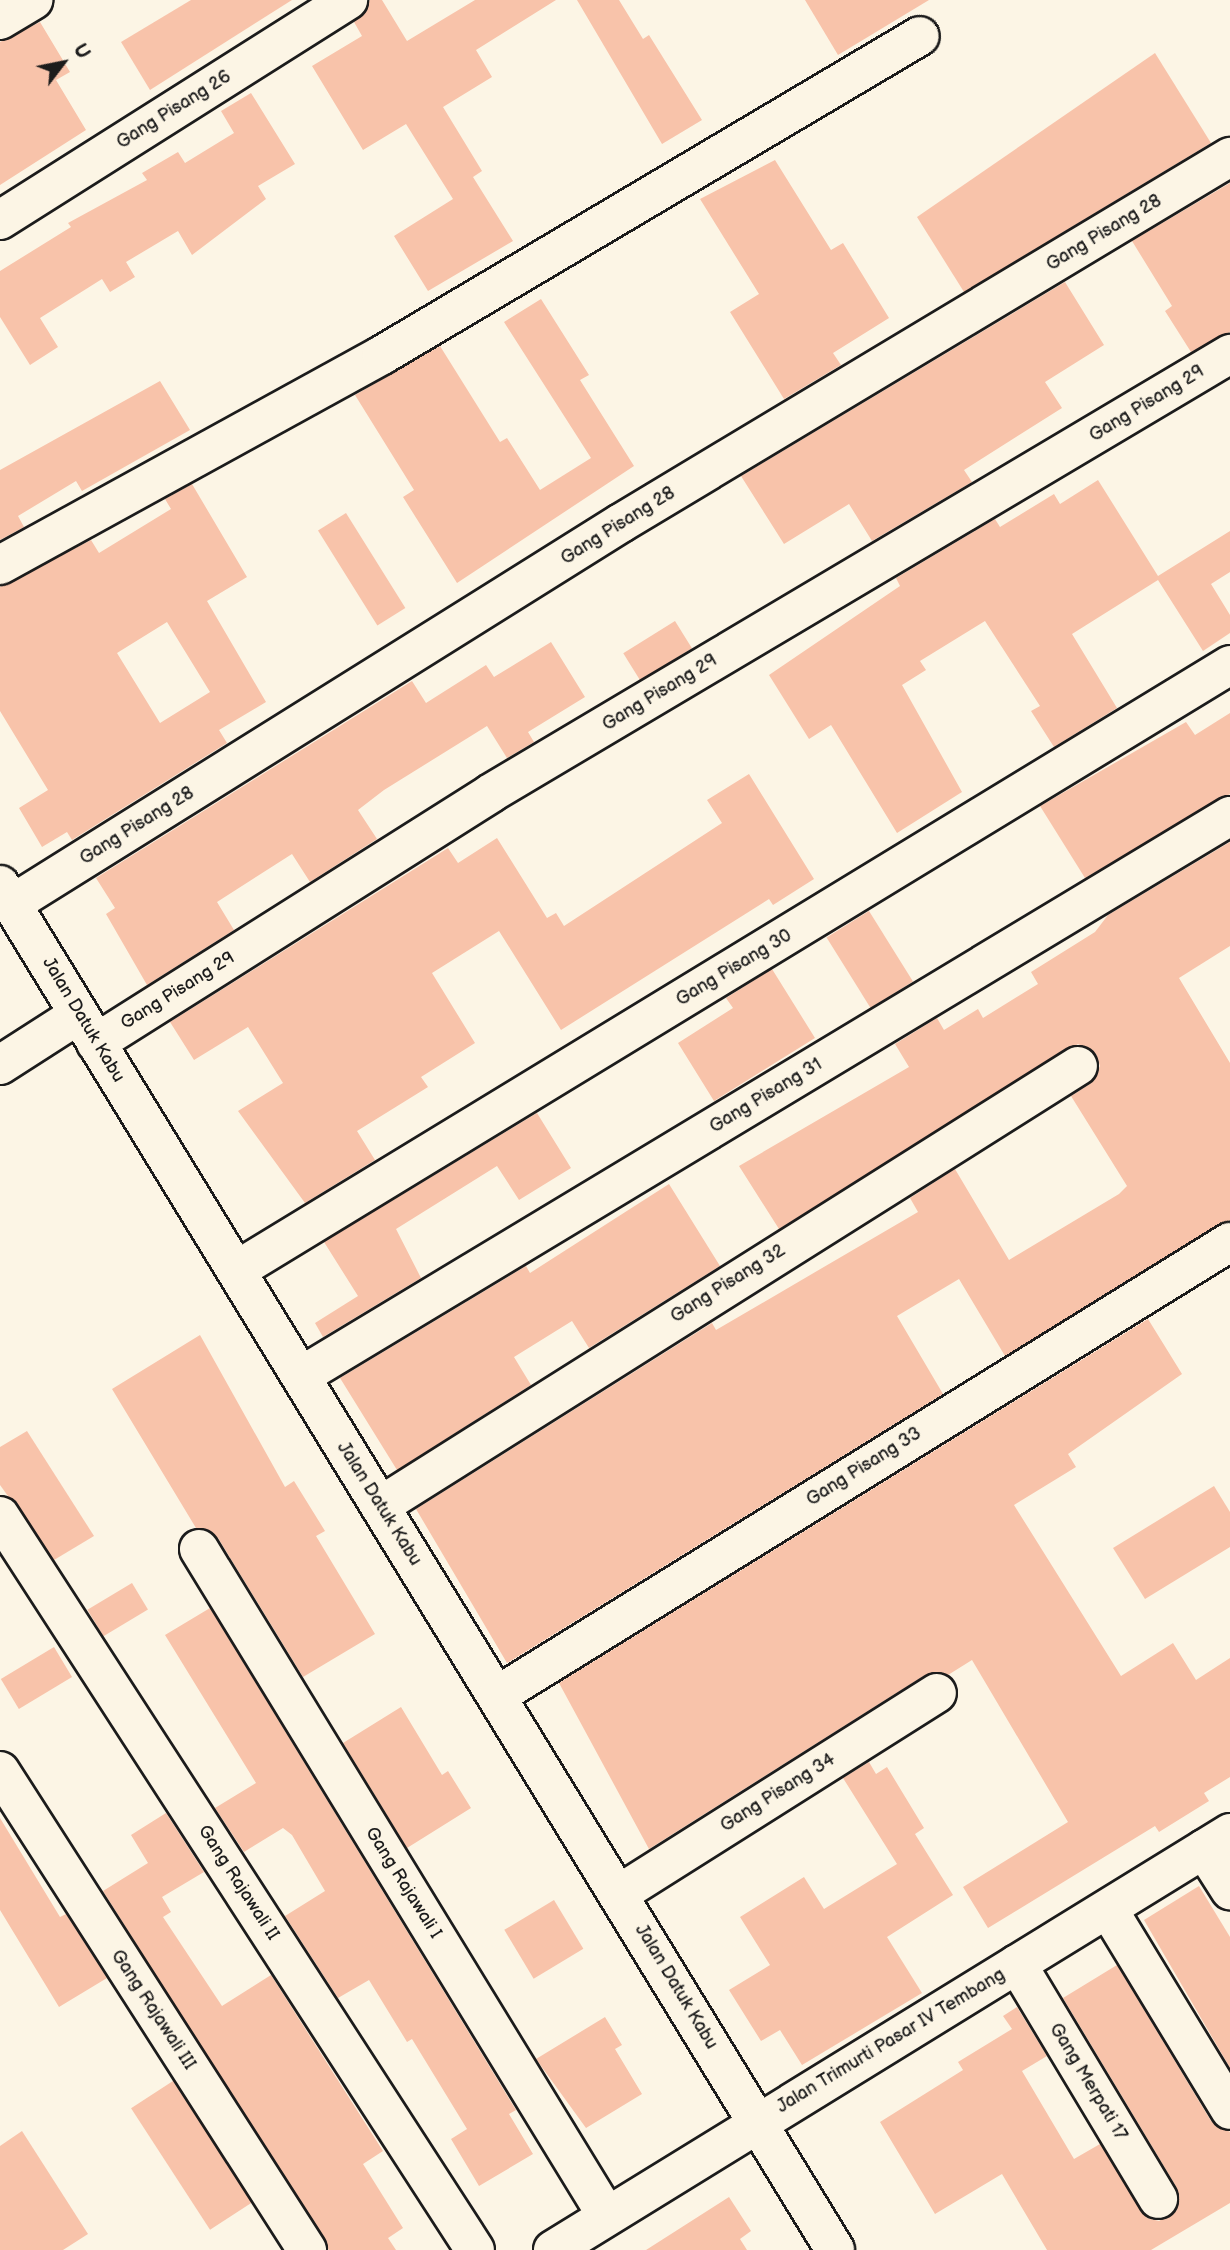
<!DOCTYPE html>
<style>
body{margin:0}
#map{position:relative;width:1230px;height:2250px;overflow:hidden;background:#fcf5e5;font-family:"Balsamiq Sans",sans-serif}
div>[style]{position:absolute}
.building>*{inset:0;background:#f8c3aa;transform-origin:0 0}
.roads{filter:drop-shadow(2px 0 #1c1c1c) drop-shadow(-2px 0 #1c1c1c) drop-shadow(0 2px #1c1c1c) drop-shadow(0 -2px #1c1c1c)}
.minor>*{height:38px;margin:-19px;padding:0 19px;transform-origin:19px;border-radius:19px;background:#fcf5e5}
span{translate:-50% -50%;white-space:nowrap;text-align:center;line-height:1.15;-webkit-text-stroke:5px #fcf5e5;paint-order:stroke}
.street-label{font-size:18px;color:#1c1c1c}
.north{position:absolute;left:28px;top:28px;width:70px;height:70px;-webkit-text-stroke:5px #fcf5e5;paint-order:stroke;rotate:58deg;font-size:19px;font-weight:700;line-height:28px;text-align:center;color:#1c1c1c}
.north::after{content:'';display:block;margin:auto;width:24px;height:32px;background:#1c1c1c;clip-path:polygon(50% 0,100% 100%,50% 72%,0 100%)}
</style>
<div id="map">
<div class="building">
<i style="clip-path:polygon(191px 0,292px 0,150px 90px,121px 42px)"></i>
<i style="clip-path:polygon(370px 0,382px 0,407px 41px,475px 0,556px 0,476px 50px,492px 77px,443px 107px,482px 171px,473px 177px,513px 241px,428px 291px,394px 236px,453px 199px,406px 124px,363px 150px,312px 66px,362px 36px,354px 22px)"></i>
<i style="clip-path:polygon(577px 0,619px 0,643px 39px,649px 35px,702px 120px,662px 144px)"></i>
<i style="clip-path:polygon(805px 0,929px 0,838px 55px)"></i>
<i style="clip-path:polygon(40px 22px,70px 72px,56px 80px,86px 130px,0 185px,0 42px)"></i>
<i style="clip-path:polygon(1155px 53px,1211px 143px,964px 292px,917px 217px)"></i>
<i style="clip-path:polygon(251px 93px,295px 164px,258px 186px,266px 199px,192px 255px,178px 231px,126px 262px,135px 277px,110px 292px,102px 279px,40px 318px,58px 347px,30px 365px,0 317px,0 271px,71px 227px,68px 223px,147px 180px,142px 173px,178px 152px,185px 163px,234px 133px,221px 111px)"></i>
<i style="clip-path:polygon(775px 160px,831px 250px,843px 243px,889px 318px,833px 353px,841px 365px,784px 399px,730px 312px,759px 294px,700px 199px)"></i>
<i style="clip-path:polygon(1230px 183px,1230px 332px,1191px 352px,1165px 311px,1172px 306px,1132px 241px)"></i>
<i style="clip-path:polygon(1065px 282px,1104px 345px,1045px 382px,1062px 408px,964px 470px,972px 482px,872px 541px,849px 504px,784px 544px,741px 476px)"></i>
<i style="clip-path:polygon(541px 299px,589px 375px,580px 380px,634px 466px,457px 583px,403px 497px,414px 490px,355px 395px,440px 346px,500px 442px,507px 438px,540px 490px,591px 458px,504px 322px)"></i>
<i style="clip-path:polygon(160px 381px,190px 430px,82px 491px,76px 481px,18px 516px,24px 527px,0 540px,0 470px)"></i>
<i style="clip-path:polygon(1098px 480px,1158px 576px,1230px 531px,1230px 572px,1211px 584px,1230px 615px,1230px 633px,1203px 651px,1158px 580px,1072px 634px,1117px 708px,1054px 747px,1031px 711px,1040px 706px,985px 621px,920px 661px,926px 670px,902px 685px,962px 792px,897px 833px,831px 725px,809px 739px,769px 675px,900px 586px,896px 578px,995px 519px,1000px 527px,1054px 494px,1060px 504px)"></i>
<i style="clip-path:polygon(evenodd,192px 484px,247px 577px,207px 601px,266px 702px,219px 730px,227px 743px,72px 840px,67px 832px,42px 847px,19px 808px,48px 790px,0 711px,0 587px,91px 540px,99px 553px,171px 509px,165px 499px,192px 484px,167px 622px,210px 692px,160px 723px,117px 653px,167px 622px)"></i>
<i style="left:346px;top:513px;width:112px;height:33px;rotate:58deg"></i>
<i style="left:675px;top:621px;width:32px;height:61px;rotate:58deg"></i>
<i style="clip-path:polygon(551px 642px,585px 697px,528px 732px,534px 742px,507px 758px,487px 726px,384px 790px,358px 810px,377px 839px,310px 882px,292px 854px,217px 902px,234px 930px,147px 985px,106px 914px,115px 908px,96px 878px,412px 681px,426px 703px,486px 665px,494px 677px)"></i>
<i style="clip-path:polygon(1230px 713px,1230px 794px,1085px 878px,1040px 806px,1186px 722px,1195px 735px)"></i>
<i style="clip-path:polygon(749px 774px,814px 879px,773px 905px,769px 899px,561px 1030px,499px 931px,432px 973px,475px 1043px,421px 1077px,428px 1087px,357px 1131px,375px 1160px,305px 1203px,238px 1111px,283px 1083px,248px 1027px,194px 1060px,170px 1022px,448px 848px,458px 863px,497px 838px,547px 918px,556px 913px,564px 926px,722px 823px,707px 800px)"></i>
<i style="clip-path:polygon(1230px 842px,1230px 946px,1179px 978px,1230px 1063px,1230px 1220px,1005px 1356px,959px 1279px,897px 1316px,943px 1394px,507px 1663px,416px 1509px,712px 1323px,716px 1330px,918px 1212px,910px 1198px,955px 1169px,1009px 1260px,1119px 1194px,1127px 1186px,1071px 1096px,1090px 1084px,1100px 1066px,1096px 1054px,1078px 1044px,779px 1229px,739px 1166px,909px 1067px,895px 1044px,937px 1018px,944px 1030px,978px 1009px,983px 1018px,1038px 984px,1031px 972px,1095px 932px,1108px 915px)"></i>
<i style="left:869px;top:911px;width:83px;height:50px;rotate:58deg"></i>
<i style="clip-path:polygon(772px 969px,815px 1038px,714px 1101px,678px 1043px,733px 1008px,726px 998px)"></i>
<i style="clip-path:polygon(537px 1113px,571px 1168px,519px 1200px,497px 1166px,396px 1229px,421px 1278px,323px 1337px,315px 1323px,358px 1296px,324px 1242px)"></i>
<i style="clip-path:polygon(669px 1184px,720px 1266px,589px 1348px,572px 1321px,514px 1357px,531px 1385px,397px 1470px,340px 1378px,526px 1266px,530px 1273px)"></i>
<i style="clip-path:polygon(1148px 1319px,1182px 1374px,1068px 1454px,1076px 1467px,1014px 1505px,1121px 1676px,1173px 1643px,1196px 1680px,1230px 1658px,1230px 1777px,1204px 1793px,1209px 1801px,1159px 1832px,1155px 1826px,988px 1928px,963px 1887px,1068px 1822px,972px 1660px,948px 1675px,925px 1675px,649px 1849px,559px 1683px)"></i>
<i style="clip-path:polygon(200px 1335px,285px 1487px,294px 1481px,325px 1531px,316px 1536px,375px 1634px,303px 1677px,218px 1538px,196px 1528px,112px 1389px)"></i>
<i style="clip-path:polygon(27px 1431px,94px 1536px,54px 1560px,0 1485px,0 1447px)"></i>
<i style="clip-path:polygon(1214px 1486px,1230px 1512px,1230px 1547px,1145px 1599px,1113px 1548px)"></i>
<i style="left:132px;top:1583px;width:31px;height:52px;rotate:59deg"></i>
<i style="clip-path:polygon(210px 1608px,516px 2110px,509px 2114px,533px 2154px,479px 2186px,451px 2139px,467px 2129px,412px 2039px,407px 2042px,369px 1980px,338px 1998px,285px 1916px,325px 1891px,292px 1835px,283px 1828px,244px 1852px,215px 1808px,256px 1783px,165px 1635px)"></i>
<i style="left:54px;top:1647px;width:35px;height:62px;rotate:59deg"></i>
<i style="clip-path:polygon(401px 1707px,442px 1775px,448px 1771px,471px 1808px,407px 1848px,343px 1743px)"></i>
<i style="clip-path:polygon(869px 1762px,876px 1774px,887px 1767px,924px 1828px,915px 1834px,953px 1895px,887px 1937px,922px 1993px,802px 2065px,780px 2030px,761px 2041px,729px 1990px,770px 1965px,740px 1917px,804px 1877px,824px 1909px,897px 1864px,843px 1778px)"></i>
<i style="clip-path:polygon(166px 1813px,204px 1872px,162px 1897px,171px 1912px,163px 1917px,222px 2006px,271px 1975px,383px 2151px,363px 2164px,403px 2228px,388px 2238px,396px 2250px,329px 2250px,103px 1891px,148px 1863px,131px 1835px)"></i>
<i style="clip-path:polygon(0 1818px,60px 1917px,66px 1914px,107px 1978px,59px 2007px,0 1910px)"></i>
<i style="clip-path:polygon(1199px 1886px,1230px 1937px,1230px 2068px,1144px 1920px)"></i>
<i style="left:554px;top:1900px;width:57px;height:58px;rotate:59deg"></i>
<i style="clip-path:polygon(1117px 1965px,1211px 2121px,1230px 2132px,1230px 2203px,1151px 2250px,1047px 2250px,1002px 2174px,935px 2214px,880px 2122px,963px 2070px,958px 2062px,1012px 2029px,1003px 2016px,1017px 2007px,1047px 2056px,1022px 2071px,1074px 2159px,1100px 2144px,1147px 2218px,1159px 2221px,1177px 2210px,1177px 2188px,1063px 1998px)"></i>
<i style="clip-path:polygon(605px 2017px,622px 2045px,615px 2049px,642px 2094px,586px 2128px,536px 2059px)"></i>
<i style="left:173px;top:2081px;width:145px;height:50px;rotate:57deg"></i>
<i style="clip-path:polygon(22px 2131px,88px 2234px,63px 2250px,0 2250px,0 2146px)"></i>
<i style="clip-path:polygon(729px 2197px,751px 2231px,740px 2239px,747px 2250px,646px 2250px)"></i>
</div>
<div class="roads">
<div class="minor">
<i style="left:0;top:20px;width:39px;rotate:-31deg"></i>
<i style="left:0;top:220px;width:412px;rotate:-32.3deg"></i>
<i style="left:0;top:565px;width:436px;rotate:-28.8deg"></i>
<i style="left:382px;top:355px;width:625px;rotate:-30.67deg"></i>
<i style="left:0;top:885px;width:1600px;rotate:58.54deg"></i>
<i style="left:12px;top:904px;width:718px;rotate:-32.03deg"></i>
<i style="left:621px;top:523px;width:711px;rotate:-31.01deg"></i>
<i style="left:96px;top:1043px;width:467px;rotate:-32.3deg"></i>
<i style="left:491px;top:793px;width:860px;rotate:-30.71deg"></i>
<i style="left:0;top:1065px;width:93px;rotate:-32.7deg"></i>
<i style="left:237px;top:1270px;width:1163px;rotate:-31.35deg"></i>
<i style="left:301px;top:1376px;width:1085px;rotate:-31.08deg"></i>
<i style="left:380px;top:1506px;width:825px;rotate:-32.23deg"></i>
<i style="left:0;top:1516px;width:874px;rotate:57.09deg"></i>
<i style="left:199px;top:1549px;width:782px;rotate:58.55deg"></i>
<i style="left:498px;top:1695px;width:861px;rotate:-31.75deg"></i>
<i style="left:0;top:1771px;width:569px;rotate:57.34deg"></i>
<i style="left:1204px;top:1849px;width:49px;rotate:57.6deg"></i>
<i style="left:619px;top:1894px;width:376px;rotate:-32.3deg"></i>
<i style="left:1108px;top:1909px;width:235px;rotate:58.7deg"></i>
<i style="left:1017px;top:1964px;width:274px;rotate:59deg"></i>
<i style="left:553px;top:2250px;width:795px;rotate:-31.63deg"></i>
</div>
</div>
<div class="street-label">
<span style="left:174px;top:110px;rotate:-32deg">Gang Pisang 26</span>
<span style="left:1104px;top:233px;rotate:-31deg">Gang Pisang 28</span>
<span style="left:1147px;top:404px;rotate:-31deg">Gang Pisang 29</span>
<span style="left:618px;top:526px;rotate:-32deg">Gang Pisang 28</span>
<span style="left:660px;top:693px;rotate:-31deg">Gang Pisang 29</span>
<span style="left:137px;top:826px;rotate:-32deg">Gang Pisang 28</span>
<span style="left:734px;top:968px;rotate:-31deg">Gang Pisang 30</span>
<span style="left:178px;top:991px;rotate:-32deg">Gang Pisang 29</span>
<span style="left:83px;top:1020px;rotate:59deg">Jalan Datuk Kabu</span>
<span style="left:766px;top:1096px;rotate:-31deg">Gang Pisang 31</span>
<span style="left:728px;top:1284px;rotate:-32deg">Gang Pisang 32</span>
<span style="left:864px;top:1467px;rotate:-32deg">Gang Pisang 33</span>
<span style="left:379px;top:1504px;rotate:58deg">Jalan Datuk Kabu</span>
<span style="left:778px;top:1793px;rotate:-32deg">Gang Pisang 34</span>
<span style="left:238px;top:1883px;rotate:57deg">Gang Rajawali II</span>
<span style="left:403px;top:1883px;rotate:58deg">Gang Rajawali I</span>
<span style="left:676px;top:1987px;rotate:59deg">Jalan Datuk Kabu</span>
<span style="left:153px;top:2010px;rotate:57deg">Gang Rajawali III</span>
<span style="left:891px;top:2041px;rotate:-31deg">Jalan Trimurti Pasar IV Tembang</span>
<span style="left:1088px;top:2082px;rotate:59deg">Gang Merpati 17</span>
</div>
<div class="north">U</div>
</div>
